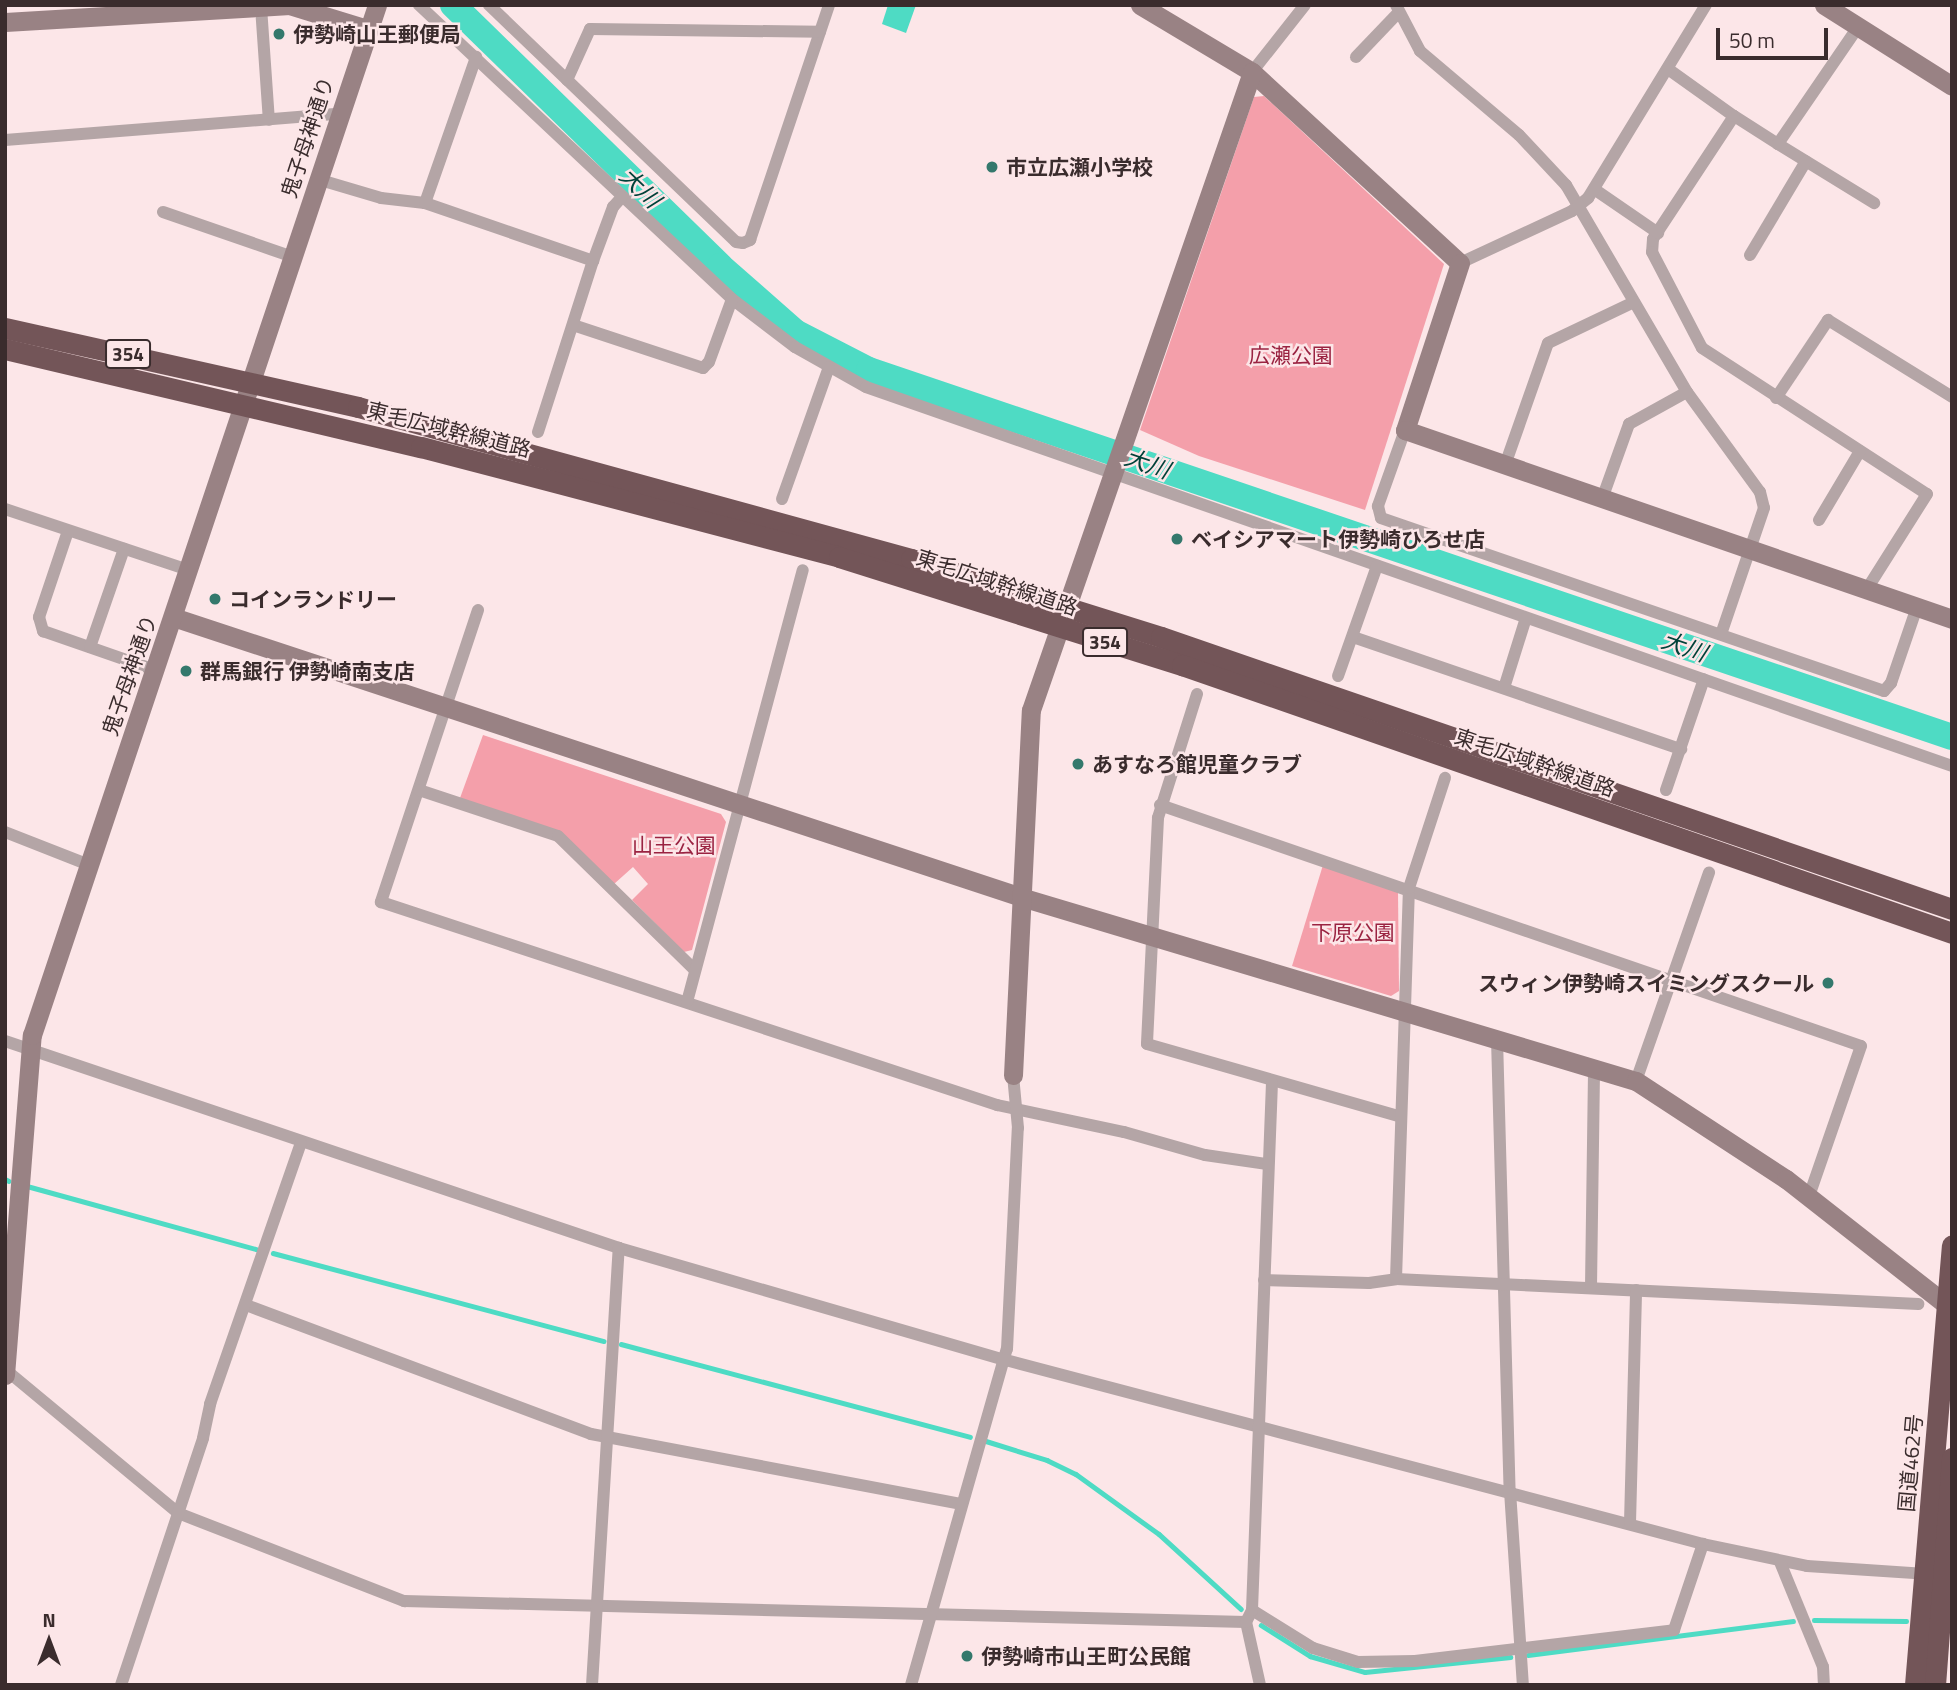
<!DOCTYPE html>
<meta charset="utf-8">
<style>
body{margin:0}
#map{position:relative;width:1957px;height:1690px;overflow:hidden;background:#fce6e8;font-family:"Titillium Web","Noto Sans JP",sans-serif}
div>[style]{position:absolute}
.green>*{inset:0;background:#f49faa}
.water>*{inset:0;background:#4edbc4}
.stream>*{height:4.5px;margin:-2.25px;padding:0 2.25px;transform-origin:2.25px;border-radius:2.25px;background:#4edbc4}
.river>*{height:26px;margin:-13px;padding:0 13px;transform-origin:13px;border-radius:13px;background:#4edbc4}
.street>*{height:12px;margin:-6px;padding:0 6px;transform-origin:6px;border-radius:6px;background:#b4a5a6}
.secondary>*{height:19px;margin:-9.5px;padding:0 9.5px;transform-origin:9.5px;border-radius:9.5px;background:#998284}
.highway>*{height:21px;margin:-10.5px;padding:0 10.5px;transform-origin:10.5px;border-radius:10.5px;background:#735558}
.dots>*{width:19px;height:19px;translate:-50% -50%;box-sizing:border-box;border:4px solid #fce6e8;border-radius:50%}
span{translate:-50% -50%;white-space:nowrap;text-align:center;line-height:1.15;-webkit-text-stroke:5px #fce6e8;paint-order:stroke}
.shield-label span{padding:2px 5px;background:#fce6e8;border:2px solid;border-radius:5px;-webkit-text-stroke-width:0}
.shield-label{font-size:19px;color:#3a2c2d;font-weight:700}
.poi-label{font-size:21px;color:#3a2c2d;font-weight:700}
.left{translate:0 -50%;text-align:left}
.right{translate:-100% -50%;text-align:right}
.street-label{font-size:21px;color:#3a2c2d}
.park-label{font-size:21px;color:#9a2341}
.water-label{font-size:23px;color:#004239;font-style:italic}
.frame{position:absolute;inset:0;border:7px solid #3a2c2d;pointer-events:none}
.north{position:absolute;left:14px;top:1606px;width:70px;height:70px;-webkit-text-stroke:5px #fce6e8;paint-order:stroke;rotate:0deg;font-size:19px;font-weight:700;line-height:28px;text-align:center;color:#3a2c2d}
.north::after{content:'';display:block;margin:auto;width:24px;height:32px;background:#3a2c2d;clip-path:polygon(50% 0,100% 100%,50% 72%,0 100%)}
.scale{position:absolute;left:1716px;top:28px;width:112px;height:32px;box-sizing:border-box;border:4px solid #3a2c2d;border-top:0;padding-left:9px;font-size:21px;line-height:24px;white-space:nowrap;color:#3a2c2d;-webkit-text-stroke:5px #fce6e8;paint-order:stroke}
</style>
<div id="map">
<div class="green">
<i style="clip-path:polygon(1264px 96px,1444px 264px,1365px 510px,1199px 456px,1140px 430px,1254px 97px)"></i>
<i style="clip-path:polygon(483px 735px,721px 814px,726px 822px,692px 950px,684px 952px,632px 900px,648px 884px,633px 867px,614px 884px,561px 833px,460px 798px)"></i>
<i style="clip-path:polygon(1323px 865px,1398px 892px,1399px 991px,1391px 996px,1292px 966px)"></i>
</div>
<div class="water">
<i style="clip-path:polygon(888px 5px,916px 5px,906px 33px,882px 24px)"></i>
</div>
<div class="stream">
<i style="left:5px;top:1179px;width:4px;rotate:27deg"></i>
<i style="left:27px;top:1186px;width:238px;rotate:15.4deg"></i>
<i style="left:273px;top:1253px;width:342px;rotate:14.9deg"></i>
<i style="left:621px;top:1344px;width:361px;rotate:14.9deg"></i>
<i style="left:986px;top:1441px;width:64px;rotate:17.3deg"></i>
<i style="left:1047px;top:1460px;width:32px;rotate:26deg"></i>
<i style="left:1076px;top:1474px;width:102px;rotate:35.9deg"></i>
<i style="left:1159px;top:1534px;width:111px;rotate:42.4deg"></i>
<i style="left:1814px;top:1620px;width:92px;rotate:0.6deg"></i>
<i style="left:1261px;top:1625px;width:58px;rotate:32.3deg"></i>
<i style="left:1310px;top:1656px;width:57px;rotate:16.2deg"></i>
<i style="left:1365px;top:1672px;width:146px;rotate:-5.9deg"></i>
<i style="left:1528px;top:1655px;width:267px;rotate:-7.3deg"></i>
</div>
<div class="river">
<i style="left:453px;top:5px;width:373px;rotate:44.3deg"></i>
<i style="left:720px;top:266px;width:100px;rotate:41.3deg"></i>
<i style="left:795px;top:332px;width:83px;rotate:27.2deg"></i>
<i style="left:869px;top:370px;width:1143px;rotate:18.72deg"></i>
</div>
<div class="street">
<i style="left:419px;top:5px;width:429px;rotate:43.2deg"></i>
<i style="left:732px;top:299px;width:79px;rotate:37.3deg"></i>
<i style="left:795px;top:347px;width:81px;rotate:29.4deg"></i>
<i style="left:866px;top:387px;width:1150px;rotate:19.24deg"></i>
<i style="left:489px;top:5px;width:342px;rotate:43.8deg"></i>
<i style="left:736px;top:242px;width:7px;rotate:8deg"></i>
<i style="left:743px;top:243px;width:8px;rotate:-23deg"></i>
<i style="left:750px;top:240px;width:248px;rotate:-71.4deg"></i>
<i style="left:1396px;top:5px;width:52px;rotate:62.4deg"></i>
<i style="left:1420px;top:51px;width:130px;rotate:40.3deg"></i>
<i style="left:1519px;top:135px;width:69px;rotate:46.8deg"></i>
<i style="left:1566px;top:185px;width:240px;rotate:59.7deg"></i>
<i style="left:1687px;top:392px;width:124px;rotate:53.9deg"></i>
<i style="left:1760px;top:492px;width:16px;rotate:76deg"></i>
<i style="left:1764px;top:508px;width:133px;rotate:108.8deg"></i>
<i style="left:261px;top:7px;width:113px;rotate:86deg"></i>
<i style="left:1858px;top:27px;width:142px;rotate:124.4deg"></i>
<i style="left:1778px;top:144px;width:52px;rotate:-147.5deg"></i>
<i style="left:1734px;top:116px;width:147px;rotate:123.4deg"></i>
<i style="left:1653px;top:239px;width:13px;rotate:94deg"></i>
<i style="left:1652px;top:252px;width:108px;rotate:62.5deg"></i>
<i style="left:1702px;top:348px;width:268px;rotate:33deg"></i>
<i style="left:1927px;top:494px;width:112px;rotate:122.3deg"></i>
<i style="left:1356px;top:57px;width:62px;rotate:-46.3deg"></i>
<i style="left:1668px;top:69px;width:81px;rotate:35.5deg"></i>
<i style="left:1252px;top:72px;width:85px;rotate:-51.7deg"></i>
<i style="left:567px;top:80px;width:56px;rotate:-65.7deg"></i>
<i style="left:590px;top:29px;width:230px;rotate:0.7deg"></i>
<i style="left:5px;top:140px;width:334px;rotate:-4.5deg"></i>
<i style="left:1778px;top:144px;width:113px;rotate:31.6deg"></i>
<i style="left:317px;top:179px;width:67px;rotate:16.5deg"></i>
<i style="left:381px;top:198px;width:44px;rotate:6.5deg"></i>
<i style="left:425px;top:203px;width:178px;rotate:19deg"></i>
<i style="left:1594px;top:189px;width:78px;rotate:34.5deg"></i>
<i style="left:425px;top:203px;width:155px;rotate:-70.7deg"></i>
<i style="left:163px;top:212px;width:138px;rotate:19.1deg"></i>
<i style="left:1750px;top:255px;width:109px;rotate:-59.2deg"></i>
<i style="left:1460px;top:263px;width:123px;rotate:-24.9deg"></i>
<i style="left:1572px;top:211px;width:21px;rotate:-39deg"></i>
<i style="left:1588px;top:198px;width:226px;rotate:-58.6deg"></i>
<i style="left:573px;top:325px;width:137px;rotate:18.3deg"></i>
<i style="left:703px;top:368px;width:8px;rotate:-45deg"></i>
<i style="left:709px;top:362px;width:67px;rotate:-69.9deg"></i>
<i style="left:1776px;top:398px;width:94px;rotate:-56.3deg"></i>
<i style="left:1828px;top:320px;width:146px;rotate:31.8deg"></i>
<i style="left:1405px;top:430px;width:81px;rotate:109.6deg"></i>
<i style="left:1378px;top:506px;width:12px;rotate:76deg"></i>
<i style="left:1381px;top:518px;width:532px;rotate:18.98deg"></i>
<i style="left:1884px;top:691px;width:11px;rotate:-49deg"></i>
<i style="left:1891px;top:683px;width:80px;rotate:-71.1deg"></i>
<i style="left:538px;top:432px;width:180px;rotate:-72.2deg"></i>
<i style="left:593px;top:261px;width:58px;rotate:-69.7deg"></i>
<i style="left:613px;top:207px;width:13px;rotate:-48deg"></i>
<i style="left:1505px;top:465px;width:129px;rotate:-70.6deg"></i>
<i style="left:1548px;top:343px;width:95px;rotate:-25.5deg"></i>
<i style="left:782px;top:499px;width:140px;rotate:-70.4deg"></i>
<i style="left:1602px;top:499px;width:80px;rotate:-70.2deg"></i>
<i style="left:1629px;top:424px;width:66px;rotate:-28.9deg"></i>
<i style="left:5px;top:509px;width:193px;rotate:18.4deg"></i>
<i style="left:1819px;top:520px;width:80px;rotate:-59.3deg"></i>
<i style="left:68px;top:531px;width:91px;rotate:108.6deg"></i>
<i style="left:39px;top:617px;width:15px;rotate:74deg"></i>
<i style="left:43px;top:631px;width:119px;rotate:19.2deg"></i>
<i style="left:478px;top:610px;width:308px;rotate:108.4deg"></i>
<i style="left:381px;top:902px;width:649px;rotate:18.24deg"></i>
<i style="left:997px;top:1105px;width:130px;rotate:12deg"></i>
<i style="left:1124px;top:1132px;width:84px;rotate:15.9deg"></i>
<i style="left:1205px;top:1155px;width:63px;rotate:8.3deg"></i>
<i style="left:1353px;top:637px;width:347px;rotate:18.9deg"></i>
<i style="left:90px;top:647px;width:104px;rotate:-70.9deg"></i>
<i style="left:1338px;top:676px;width:117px;rotate:-70.5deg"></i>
<i style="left:1504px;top:688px;width:73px;rotate:-72.6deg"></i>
<i style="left:1197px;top:694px;width:130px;rotate:107.5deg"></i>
<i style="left:1158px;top:818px;width:226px;rotate:92.8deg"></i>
<i style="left:1147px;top:1044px;width:264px;rotate:16deg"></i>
<i style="left:419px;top:790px;width:146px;rotate:18.3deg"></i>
<i style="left:558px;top:836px;width:189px;rotate:44.4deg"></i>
<i style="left:1666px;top:790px;width:117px;rotate:-71.1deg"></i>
<i style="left:1160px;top:805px;width:741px;rotate:18.97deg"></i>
<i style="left:1861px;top:1046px;width:159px;rotate:109.1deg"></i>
<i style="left:5px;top:832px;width:90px;rotate:21.4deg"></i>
<i style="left:687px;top:1002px;width:447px;rotate:-75deg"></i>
<i style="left:1497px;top:1039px;width:452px;rotate:88.4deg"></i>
<i style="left:1510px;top:1491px;width:194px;rotate:86.2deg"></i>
<i style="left:5px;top:1041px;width:648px;rotate:18.63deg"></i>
<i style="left:619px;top:1248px;width:399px;rotate:16.2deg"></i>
<i style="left:1002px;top:1359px;width:725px;rotate:14.78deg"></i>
<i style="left:1703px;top:1544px;width:106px;rotate:11.9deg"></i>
<i style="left:1807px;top:1566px;width:119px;rotate:3.8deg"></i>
<i style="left:1636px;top:1081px;width:221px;rotate:-70.7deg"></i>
<i style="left:1396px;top:1279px;width:391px;rotate:-88.1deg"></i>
<i style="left:1409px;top:888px;width:116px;rotate:-71.9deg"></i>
<i style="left:1264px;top:1280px;width:105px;rotate:1.6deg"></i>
<i style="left:1369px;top:1283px;width:27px;rotate:-8deg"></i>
<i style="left:1396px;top:1279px;width:523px;rotate:2.74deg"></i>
<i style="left:1591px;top:1287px;width:219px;rotate:-89.2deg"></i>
<i style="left:246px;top:1305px;width:368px;rotate:20.5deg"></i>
<i style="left:591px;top:1434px;width:376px;rotate:10.7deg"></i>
<i style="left:6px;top:1370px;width:224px;rotate:39.7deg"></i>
<i style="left:178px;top:1513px;width:243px;rotate:21.3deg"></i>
<i style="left:404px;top:1601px;width:842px;rotate:1.43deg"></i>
<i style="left:1630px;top:1523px;width:233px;rotate:-88.5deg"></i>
<i style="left:1780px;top:1562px;width:113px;rotate:67.7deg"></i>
<i style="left:1823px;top:1667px;width:18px;rotate:87deg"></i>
<i style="left:1252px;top:1610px;width:72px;rotate:31.9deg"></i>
<i style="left:1313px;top:1648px;width:47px;rotate:17.3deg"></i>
<i style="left:1358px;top:1662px;width:57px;rotate:-1deg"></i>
<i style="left:1415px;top:1661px;width:261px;rotate:-6.8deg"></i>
<i style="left:1674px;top:1630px;width:91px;rotate:-71.4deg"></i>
<i style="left:121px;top:1685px;width:260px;rotate:-71.6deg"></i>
<i style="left:203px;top:1438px;width:35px;rotate:-78deg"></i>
<i style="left:210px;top:1404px;width:276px;rotate:-70.8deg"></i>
<i style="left:592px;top:1685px;width:438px;rotate:-86.5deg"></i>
<i style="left:911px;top:1685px;width:349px;rotate:-74.1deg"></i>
<i style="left:1007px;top:1349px;width:221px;rotate:-87.2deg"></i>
<i style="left:1018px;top:1128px;width:53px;rotate:-95.4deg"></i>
<i style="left:1260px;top:1685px;width:65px;rotate:-102.5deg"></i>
<i style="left:1246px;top:1622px;width:13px;rotate:-63deg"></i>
<i style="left:1252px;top:1610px;width:528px;rotate:-87.83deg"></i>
</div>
<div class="secondary">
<i style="left:1140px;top:5px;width:131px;rotate:30.9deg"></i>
<i style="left:1252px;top:72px;width:282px;rotate:42.6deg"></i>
<i style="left:1460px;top:263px;width:176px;rotate:108.2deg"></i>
<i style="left:1405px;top:430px;width:579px;rotate:19.06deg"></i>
<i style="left:1824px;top:5px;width:151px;rotate:32.3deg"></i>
<i style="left:5px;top:22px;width:285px;rotate:-3.4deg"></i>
<i style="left:289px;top:5px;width:82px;rotate:17.1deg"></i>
<i style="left:173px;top:617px;width:893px;rotate:18.27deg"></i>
<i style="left:1021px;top:897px;width:642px;rotate:16.66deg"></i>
<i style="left:1636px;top:1081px;width:179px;rotate:33.2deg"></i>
<i style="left:1786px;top:1179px;width:211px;rotate:38.1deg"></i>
<i style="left:1013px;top:1075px;width:365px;rotate:-87.2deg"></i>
<i style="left:1031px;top:710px;width:675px;rotate:-70.89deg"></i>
<i style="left:5px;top:1375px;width:341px;rotate:-85.5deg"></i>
<i style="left:32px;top:1035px;width:1086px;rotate:-71.48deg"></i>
</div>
<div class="highway">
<i style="left:5px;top:328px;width:362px;rotate:12.6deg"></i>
<i style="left:358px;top:407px;width:574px;rotate:15.37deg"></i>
<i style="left:911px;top:559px;width:262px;rotate:17.3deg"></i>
<i style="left:1161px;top:637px;width:836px;rotate:18.98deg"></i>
<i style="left:5px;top:349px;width:427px;rotate:13.3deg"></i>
<i style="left:421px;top:447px;width:432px;rotate:14.7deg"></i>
<i style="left:839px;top:557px;width:360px;rotate:17.5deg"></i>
<i style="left:1182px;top:665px;width:815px;rotate:19.19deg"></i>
<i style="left:1915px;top:1685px;width:441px;rotate:-85.2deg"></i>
<i style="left:1935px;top:1685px;width:228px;rotate:-85.7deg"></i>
</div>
<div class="dots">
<i style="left:279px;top:34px;background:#34786c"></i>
<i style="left:992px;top:167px;background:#34786c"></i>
<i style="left:1177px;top:539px;background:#34786c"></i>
<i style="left:215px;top:599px;background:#34786c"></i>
<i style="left:186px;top:671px;background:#34786c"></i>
<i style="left:1078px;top:764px;background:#34786c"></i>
<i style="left:1828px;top:983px;background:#34786c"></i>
<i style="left:967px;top:1656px;background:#34786c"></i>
</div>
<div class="shield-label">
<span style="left:128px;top:354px">354</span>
<span style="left:1105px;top:642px">354</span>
</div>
<div class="poi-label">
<span class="left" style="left:293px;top:34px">伊勢崎山王郵便局</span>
<span class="left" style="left:1006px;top:167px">市立広瀬小学校</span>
<span class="left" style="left:1191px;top:539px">ベイシアマート伊勢崎ひろせ店</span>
<span class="left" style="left:229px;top:599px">コインランドリー</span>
<span class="left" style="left:200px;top:671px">群馬銀行 伊勢崎南支店</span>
<span class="left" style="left:1092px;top:764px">あすなろ館児童クラブ</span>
<span class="right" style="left:1814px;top:983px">スウィン伊勢崎スイミングスクール</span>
<span class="left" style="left:981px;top:1656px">伊勢崎市山王町公民館</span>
</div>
<div class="street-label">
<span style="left:307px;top:137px;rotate:-72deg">鬼子母神通り</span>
<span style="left:449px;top:429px;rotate:14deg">東毛広域幹線道路</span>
<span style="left:997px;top:582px;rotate:18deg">東毛広域幹線道路</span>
<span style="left:129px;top:675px;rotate:-71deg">鬼子母神通り</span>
<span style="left:1535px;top:762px;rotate:19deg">東毛広域幹線道路</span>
<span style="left:1910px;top:1463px;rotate:-85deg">国道462号</span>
</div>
<div class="park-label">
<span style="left:1291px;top:355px">広瀬公園</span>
<span style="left:674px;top:845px">山王公園</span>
<span style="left:1353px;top:932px">下原公園</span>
</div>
<div class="water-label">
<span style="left:640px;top:188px;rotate:44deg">大川</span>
<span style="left:1147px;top:464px;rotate:19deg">大川</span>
<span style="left:1684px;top:647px;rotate:19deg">大川</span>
</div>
<div class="frame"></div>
<div class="north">N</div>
<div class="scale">50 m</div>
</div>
